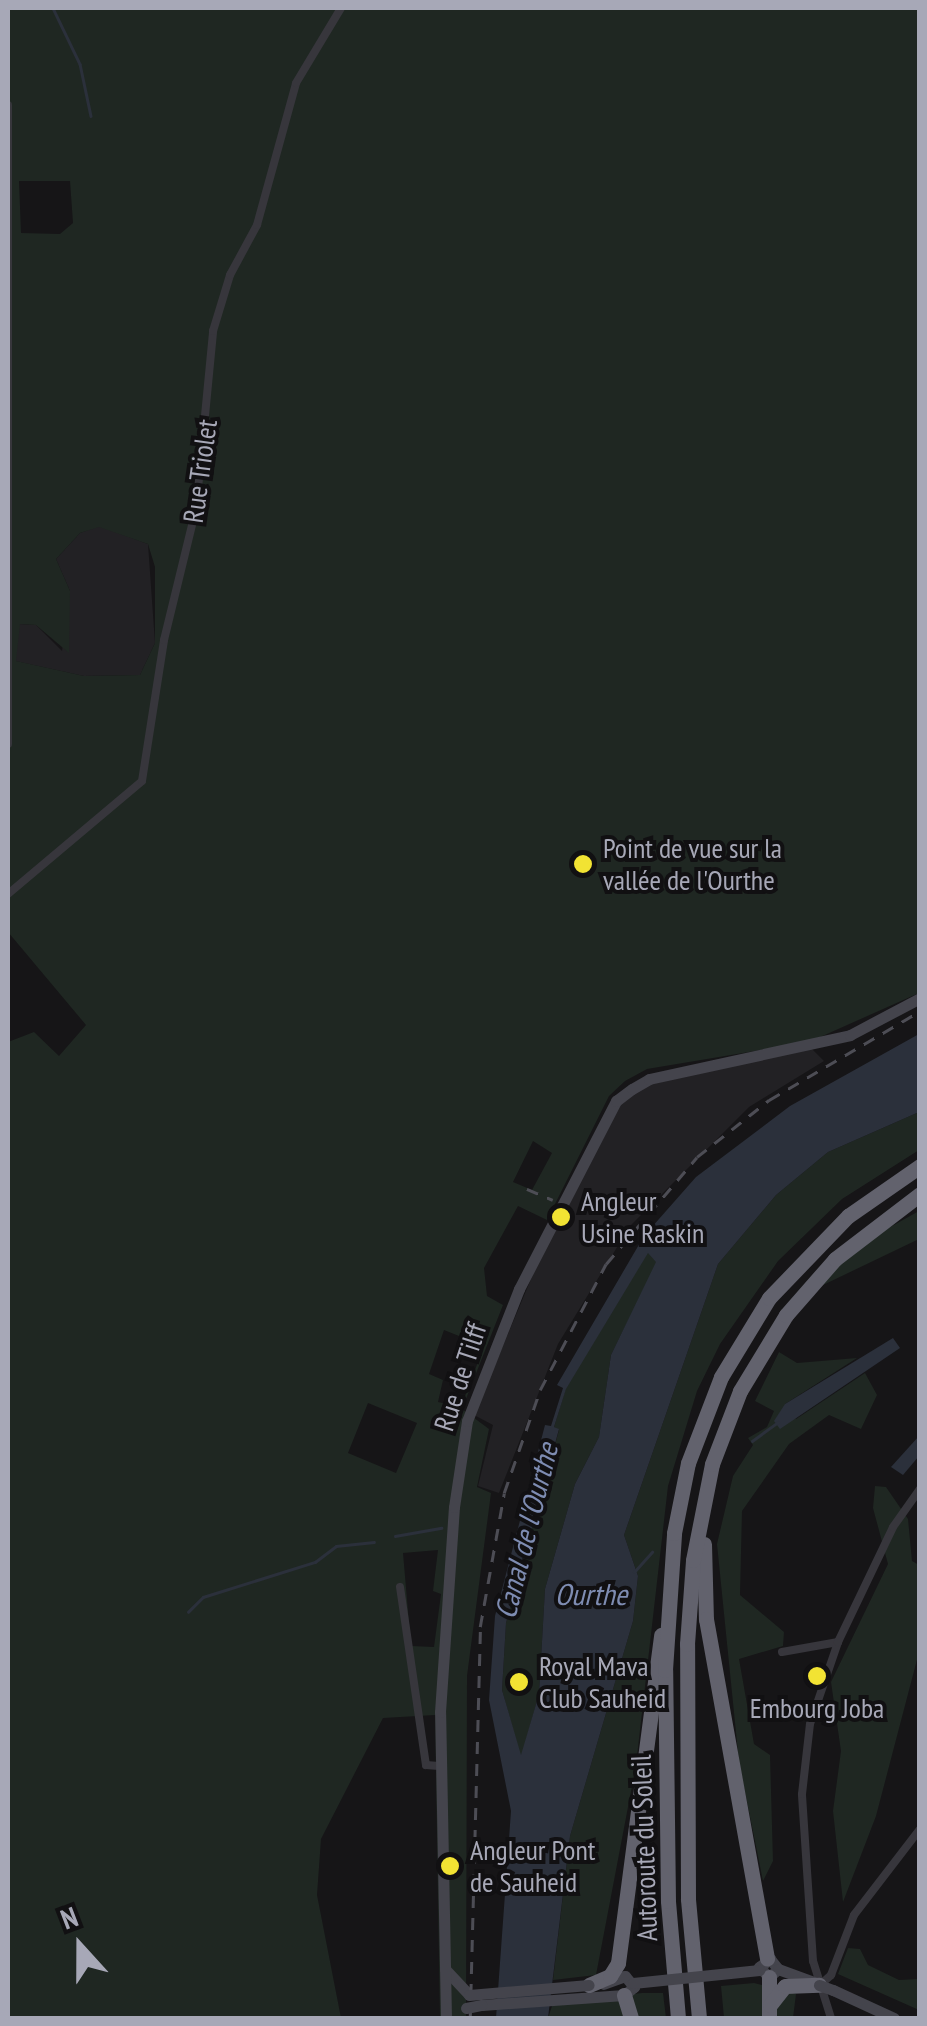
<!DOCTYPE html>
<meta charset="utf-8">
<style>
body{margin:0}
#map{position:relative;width:927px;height:2026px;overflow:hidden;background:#161517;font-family:"PT Sans Narrow",sans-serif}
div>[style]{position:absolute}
.built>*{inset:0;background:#222124}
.green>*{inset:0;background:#1f2722}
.water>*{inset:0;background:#2b303b}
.stream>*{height:2.5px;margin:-1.25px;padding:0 1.25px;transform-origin:1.25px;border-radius:1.25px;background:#2b303b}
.minor>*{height:8px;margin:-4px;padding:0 4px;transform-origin:4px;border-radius:4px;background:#37363c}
.secondary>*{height:11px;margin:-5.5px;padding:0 5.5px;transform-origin:5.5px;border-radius:5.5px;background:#44444c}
.motorway>*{height:15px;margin:-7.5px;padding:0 7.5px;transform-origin:7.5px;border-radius:7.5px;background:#62626d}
.rail>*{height:2.5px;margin-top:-1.25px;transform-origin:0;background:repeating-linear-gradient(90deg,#4d4d55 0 12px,transparent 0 22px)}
.secondary-bridge>*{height:11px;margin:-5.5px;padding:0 5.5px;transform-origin:5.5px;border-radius:5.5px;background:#44444c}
.dots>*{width:28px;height:28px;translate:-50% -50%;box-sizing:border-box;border:5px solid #111012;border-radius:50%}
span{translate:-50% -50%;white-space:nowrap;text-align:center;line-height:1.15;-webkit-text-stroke:8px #111012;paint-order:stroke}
.street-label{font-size:28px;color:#a7a8b7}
.poi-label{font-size:28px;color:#a7a8b7}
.left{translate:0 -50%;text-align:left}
.water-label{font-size:30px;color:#7e8cb2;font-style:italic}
.frame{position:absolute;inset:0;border:10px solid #a7a8b7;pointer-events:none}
.north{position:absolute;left:30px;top:1896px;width:100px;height:100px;-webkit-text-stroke:8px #111012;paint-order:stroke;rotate:339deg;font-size:28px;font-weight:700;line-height:40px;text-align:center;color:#a7a8b7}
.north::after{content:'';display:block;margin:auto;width:35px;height:45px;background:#a7a8b7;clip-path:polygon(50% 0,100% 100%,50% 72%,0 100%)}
</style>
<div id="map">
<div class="built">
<i style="clip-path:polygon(99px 526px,148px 544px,155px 643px,140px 675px,84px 676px,15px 661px,19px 624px,36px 625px,62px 651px,70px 591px,56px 559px,80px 533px)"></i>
<i style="clip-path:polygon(811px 1048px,824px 1061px,749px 1107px,630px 1226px,558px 1344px,499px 1493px,478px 1486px,493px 1425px,474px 1415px,552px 1229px,618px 1103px,650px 1081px)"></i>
</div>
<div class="green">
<i style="clip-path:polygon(evenodd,8px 8px,919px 8px,919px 993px,809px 1042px,647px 1069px,625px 1081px,609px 1096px,547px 1220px,518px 1206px,484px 1268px,487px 1296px,503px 1305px,462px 1409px,489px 1429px,477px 1487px,491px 1493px,467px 1676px,466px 2018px,440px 2018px,435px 1715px,383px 1718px,321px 1839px,317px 1895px,341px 2018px,8px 2018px,8px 1042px,34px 1032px,59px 1056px,86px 1025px,8px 932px,8px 8px,19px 181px,70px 181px,73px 223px,60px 234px,21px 233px,19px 181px,8px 8px,99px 527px,148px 544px,155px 567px,155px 643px,140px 675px,84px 676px,16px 661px,20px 624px,36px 625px,69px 653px,70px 591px,56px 559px,80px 533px,99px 527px,8px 8px,533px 1141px,552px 1153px,532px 1190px,513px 1182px,533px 1141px,8px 8px,444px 1330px,484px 1346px,461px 1407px,438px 1402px,443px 1380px,429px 1374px,444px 1330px,8px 8px,368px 1403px,417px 1423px,396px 1473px,348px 1453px,368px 1403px,8px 8px,438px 1550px,433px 1591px,441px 1594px,434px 1647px,411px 1646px,403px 1553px,438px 1550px)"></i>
<i style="clip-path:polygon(919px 1112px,919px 1150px,842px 1199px,778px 1261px,720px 1344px,697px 1391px,668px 1486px,636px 1765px,596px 1975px,553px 1980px,570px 1836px,633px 1621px,638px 1576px,624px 1535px,718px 1264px,776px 1195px,828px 1152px)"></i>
<i style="clip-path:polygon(919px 1211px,919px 1239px,821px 1286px,858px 1245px)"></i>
<i style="clip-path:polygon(648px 1252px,657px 1262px,611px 1355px,599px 1437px,575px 1484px,545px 1589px,539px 1694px,521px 1758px,502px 1690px,506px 1623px,559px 1430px,554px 1427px,566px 1388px)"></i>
<i style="clip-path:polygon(779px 1352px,797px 1363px,857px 1358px,785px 1404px,796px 1419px,865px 1373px,877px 1395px,861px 1429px,829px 1415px,789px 1444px,742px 1511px,740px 1595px,784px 1632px,783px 1646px,739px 1659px,754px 1744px,770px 1755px,773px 1861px,763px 1881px,739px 1762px,717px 1544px,733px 1476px,753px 1445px,748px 1438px,767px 1427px,774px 1411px,755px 1401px)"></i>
<i style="clip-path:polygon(875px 1486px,886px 1487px,908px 1519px,912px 1561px,919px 1565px,919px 1652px,876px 1816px,843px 1902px,833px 1811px,841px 1751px,831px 1682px,888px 1564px,873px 1508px)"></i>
<i style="clip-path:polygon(848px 1948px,860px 1949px,868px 1965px,899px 1980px,919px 1979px,919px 2010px,838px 1974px)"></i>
<i style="clip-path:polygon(754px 1983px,796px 1994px,793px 2018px,724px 2018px,721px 1986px)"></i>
<i style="clip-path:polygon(642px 1993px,663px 1993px,666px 2018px,548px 2018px,553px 2003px)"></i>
</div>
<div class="water">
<i style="clip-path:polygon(evenodd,919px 1034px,919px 1112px,828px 1152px,776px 1195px,718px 1264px,624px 1535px,638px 1576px,633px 1621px,570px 1836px,548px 2018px,496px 2018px,511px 1811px,489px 1700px,495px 1616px,545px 1425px,551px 1426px,563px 1388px,557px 1385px,644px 1236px,696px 1177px,790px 1106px,919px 1034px,648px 1253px,656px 1262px,611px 1355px,599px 1437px,575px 1484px,545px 1589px,539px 1694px,521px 1755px,502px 1690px,506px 1623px,559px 1429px,554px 1427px,566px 1389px,648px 1253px)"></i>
<i style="clip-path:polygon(893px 1338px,900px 1348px,780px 1429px,774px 1421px,785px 1404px)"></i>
<i style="clip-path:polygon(919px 1436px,919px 1456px,903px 1475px,891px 1467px)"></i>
</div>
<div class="stream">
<i style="left:53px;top:8px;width:62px;rotate:64.3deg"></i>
<i style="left:80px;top:64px;width:53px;rotate:78.1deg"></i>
<i style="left:752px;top:1441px;width:32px;rotate:-36deg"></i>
<i style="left:395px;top:1536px;width:47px;rotate:-9.9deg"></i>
<i style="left:634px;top:1572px;width:27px;rotate:-48deg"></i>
<i style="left:188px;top:1612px;width:21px;rotate:-45deg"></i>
<i style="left:203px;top:1597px;width:117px;rotate:-17.4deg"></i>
<i style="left:315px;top:1562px;width:26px;rotate:-37deg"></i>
<i style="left:336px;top:1546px;width:38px;rotate:-6deg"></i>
</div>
<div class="minor">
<i style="left:8px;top:105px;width:639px;rotate:90deg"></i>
<i style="left:8px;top:894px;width:175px;rotate:-40.1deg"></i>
<i style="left:142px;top:781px;width:143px;rotate:-81.1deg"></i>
<i style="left:164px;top:640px;width:135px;rotate:-76.3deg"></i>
<i style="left:196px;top:509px;width:179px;rotate:-84.5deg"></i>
<i style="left:213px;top:331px;width:59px;rotate:-73.1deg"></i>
<i style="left:230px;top:275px;width:57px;rotate:-61.6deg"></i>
<i style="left:257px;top:225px;width:147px;rotate:-74.6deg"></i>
<i style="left:296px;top:83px;width:87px;rotate:-59deg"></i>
<i style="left:400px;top:1587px;width:180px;rotate:81.7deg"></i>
<i style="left:426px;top:1765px;width:13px;rotate:4deg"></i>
<i style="left:782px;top:1652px;width:57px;rotate:-10.1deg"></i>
<i style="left:820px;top:1985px;width:15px;rotate:-42deg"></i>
<i style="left:831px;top:1975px;width:64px;rotate:-69deg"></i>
<i style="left:854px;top:1915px;width:108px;rotate:-52.5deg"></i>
<i style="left:831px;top:2018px;width:60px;rotate:-107.5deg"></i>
<i style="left:813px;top:1961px;width:167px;rotate:-93.8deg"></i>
<i style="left:802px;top:1794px;width:70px;rotate:-83.5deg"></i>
<i style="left:810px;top:1724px;width:87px;rotate:-71.1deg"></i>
<i style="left:838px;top:1642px;width:127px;rotate:-64.4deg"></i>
<i style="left:893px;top:1527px;width:47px;rotate:-54.6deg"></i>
</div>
<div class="secondary">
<i style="left:445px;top:1969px;width:35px;rotate:47deg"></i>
<i style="left:778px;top:1969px;width:12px;rotate:138deg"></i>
<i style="left:769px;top:1977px;width:14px;rotate:-135deg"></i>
<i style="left:759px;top:1967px;width:14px;rotate:-36deg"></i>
<i style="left:770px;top:1959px;width:13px;rotate:51deg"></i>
<i style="left:778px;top:1969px;width:37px;rotate:20deg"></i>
<i style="left:833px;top:1990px;width:67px;rotate:24.7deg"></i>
<i style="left:482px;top:2005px;width:142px;rotate:-4deg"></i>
<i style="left:624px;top:1995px;width:13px;rotate:-39deg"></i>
<i style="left:634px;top:1987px;width:14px;rotate:-129deg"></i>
<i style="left:625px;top:1976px;width:23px;rotate:160deg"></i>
<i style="left:446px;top:2018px;width:306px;rotate:-91.1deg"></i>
<i style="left:440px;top:1712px;width:205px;rotate:-86.1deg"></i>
<i style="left:454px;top:1507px;width:87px;rotate:-81.4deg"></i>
<i style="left:467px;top:1421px;width:142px;rotate:-68.5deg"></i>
<i style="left:519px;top:1289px;width:212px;rotate:-62.7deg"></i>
<i style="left:616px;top:1101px;width:20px;rotate:-37deg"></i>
<i style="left:632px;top:1089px;width:20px;rotate:-30deg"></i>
<i style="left:649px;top:1079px;width:206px;rotate:-12.3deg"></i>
<i style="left:850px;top:1035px;width:79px;rotate:-27.9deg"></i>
</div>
<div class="motorway">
<i style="left:704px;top:1544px;width:75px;rotate:88.5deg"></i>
<i style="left:706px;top:1619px;width:345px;rotate:79.8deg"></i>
<i style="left:769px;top:1977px;width:41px;rotate:90deg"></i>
<i style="left:589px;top:1985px;width:23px;rotate:-23deg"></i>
<i style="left:610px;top:1976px;width:15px;rotate:-58deg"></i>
<i style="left:618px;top:1963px;width:331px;rotate:-82.5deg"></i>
<i style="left:624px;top:1995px;width:24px;rotate:73deg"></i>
<i style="left:770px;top:2005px;width:24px;rotate:-52deg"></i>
<i style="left:785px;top:1986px;width:34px;rotate:-2deg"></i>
<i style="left:678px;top:2018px;width:117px;rotate:-94.9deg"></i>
<i style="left:668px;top:1901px;width:231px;rotate:-90.7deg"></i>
<i style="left:665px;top:1670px;width:137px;rotate:-86.2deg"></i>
<i style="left:674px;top:1533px;width:71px;rotate:-78.7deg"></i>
<i style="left:688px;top:1463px;width:92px;rotate:-69deg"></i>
<i style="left:721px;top:1377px;width:92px;rotate:-58.7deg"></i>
<i style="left:769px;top:1298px;width:114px;rotate:-46.1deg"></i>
<i style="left:848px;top:1216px;width:88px;rotate:-34.8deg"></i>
<i style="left:699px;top:2018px;width:120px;rotate:-95.3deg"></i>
<i style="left:688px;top:1899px;width:255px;rotate:-90.2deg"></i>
<i style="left:687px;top:1644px;width:84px;rotate:-85.9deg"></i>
<i style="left:693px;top:1560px;width:98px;rotate:-78.8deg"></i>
<i style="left:712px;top:1464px;width:78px;rotate:-69deg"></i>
<i style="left:740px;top:1391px;width:89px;rotate:-58.8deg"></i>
<i style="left:786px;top:1315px;width:74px;rotate:-48.8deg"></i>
<i style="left:835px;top:1259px;width:107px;rotate:-37.4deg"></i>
</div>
<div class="rail">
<i style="left:527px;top:1189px;width:28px;rotate:23deg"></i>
<i style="left:470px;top:2018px;width:391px;rotate:-88.5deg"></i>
<i style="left:480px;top:1627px;width:136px;rotate:-79.8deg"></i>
<i style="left:504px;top:1493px;width:109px;rotate:-70.7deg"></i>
<i style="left:540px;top:1390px;width:142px;rotate:-62.4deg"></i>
<i style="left:606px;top:1264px;width:140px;rotate:-49.6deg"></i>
<i style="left:697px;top:1157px;width:92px;rotate:-38.4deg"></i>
<i style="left:769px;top:1100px;width:175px;rotate:-30.5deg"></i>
</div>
<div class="secondary-bridge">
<i style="left:633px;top:1983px;width:127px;rotate:-5.9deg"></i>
<i style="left:819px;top:1985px;width:15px;rotate:20deg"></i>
<i style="left:469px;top:1995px;width:120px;rotate:-4.8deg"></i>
<i style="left:466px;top:2008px;width:16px;rotate:-11deg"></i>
</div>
<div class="dots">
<i style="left:583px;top:864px;background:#f2e333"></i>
<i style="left:561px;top:1217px;background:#f2e333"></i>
<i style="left:817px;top:1676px;background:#f2e333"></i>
<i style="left:519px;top:1682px;background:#f2e333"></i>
<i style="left:450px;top:1866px;background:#f2e333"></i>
</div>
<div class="street-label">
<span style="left:200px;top:471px;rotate:-82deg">Rue Triolet</span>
<span style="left:460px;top:1377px;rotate:-72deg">Rue de Tilff</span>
<span style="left:644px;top:1848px;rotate:-92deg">Autoroute du Soleil</span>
</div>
<div class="poi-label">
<span class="left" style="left:603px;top:864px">Point de vue sur la<br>vallée de l'Ourthe</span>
<span class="left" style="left:581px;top:1217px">Angleur<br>Usine Raskin</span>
<span class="left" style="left:539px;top:1682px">Royal Mava<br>Club Sauheid</span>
<span style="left:817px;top:1708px">Embourg Joba</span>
<span class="left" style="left:470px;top:1866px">Angleur Pont<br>de Sauheid</span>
</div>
<div class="water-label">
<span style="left:526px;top:1531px;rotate:-76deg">Canal de l'Ourthe</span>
<span style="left:591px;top:1594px">Ourthe</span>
</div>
<div class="frame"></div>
<div class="north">N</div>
</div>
